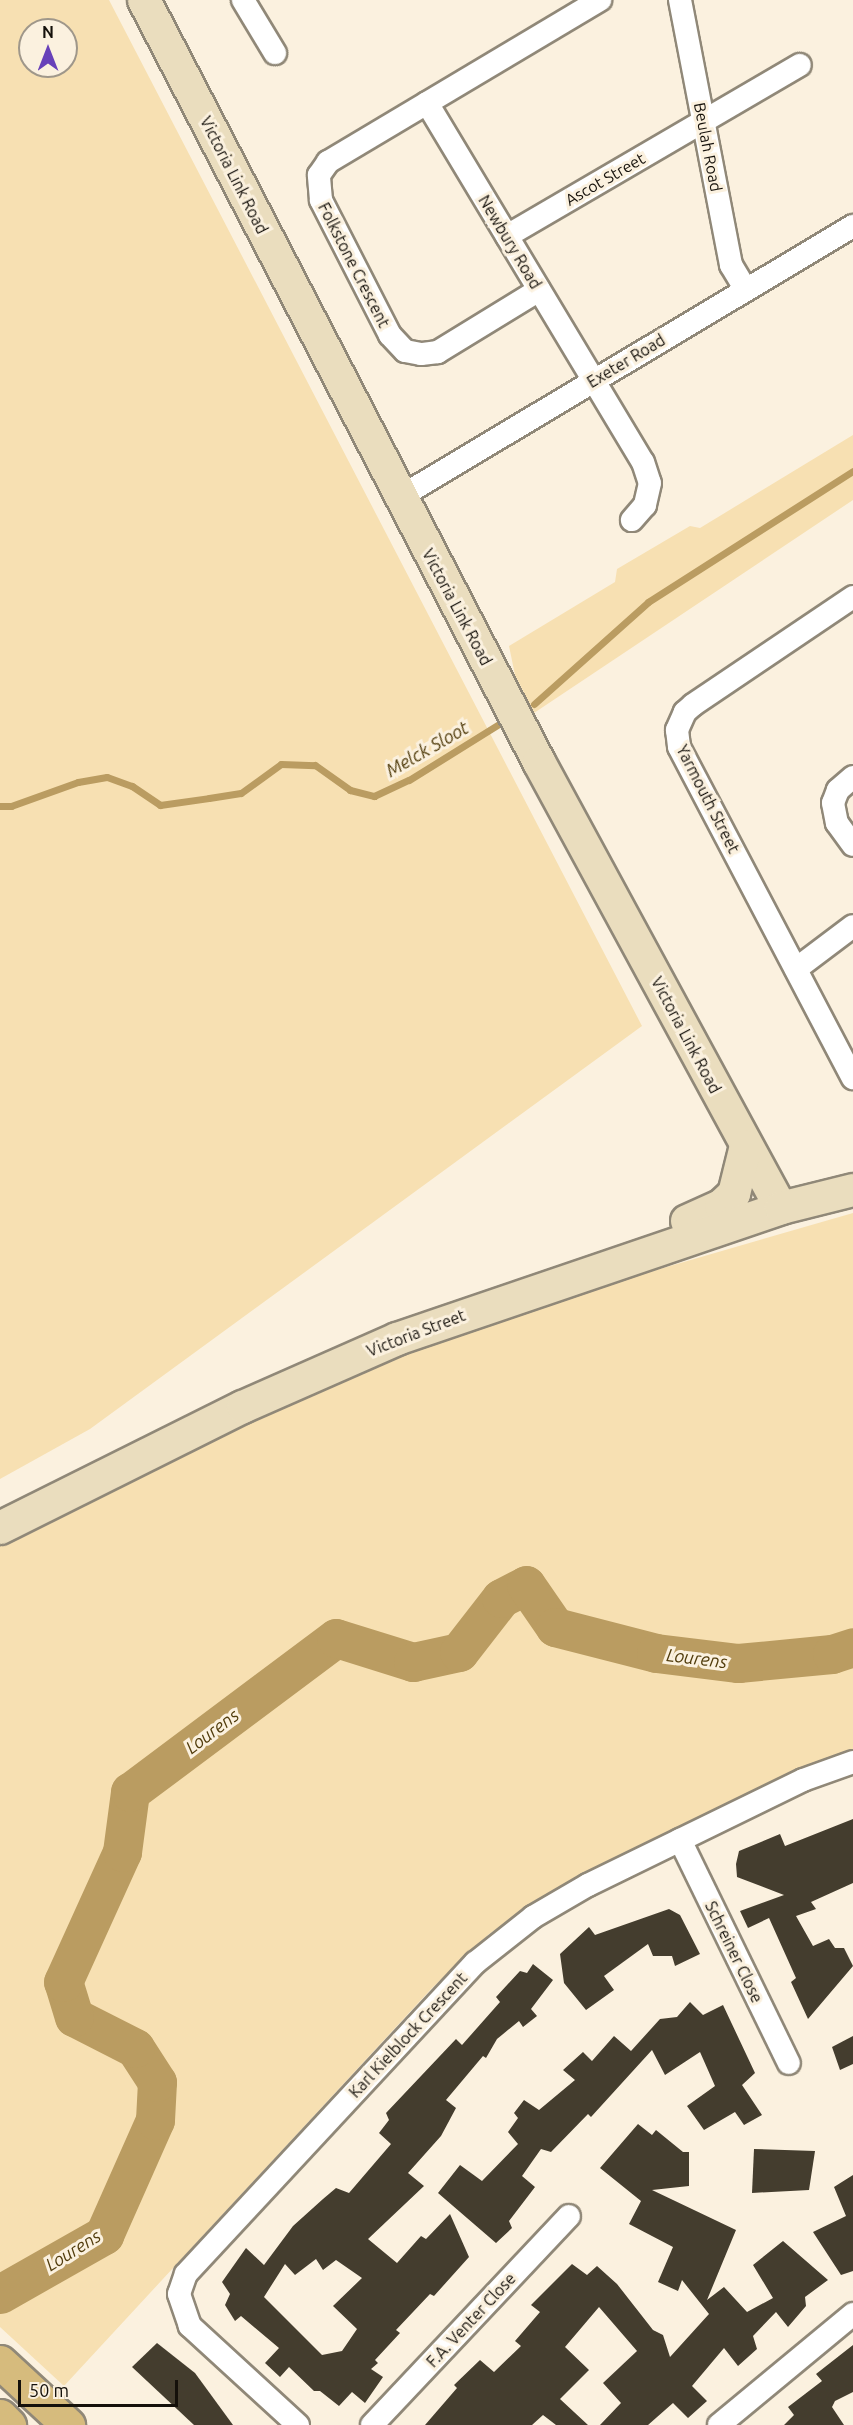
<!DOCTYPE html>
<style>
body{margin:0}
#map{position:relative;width:853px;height:2425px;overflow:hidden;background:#fbf1df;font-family:Ubuntu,sans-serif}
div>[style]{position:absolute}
.green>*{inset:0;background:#f7e0b2}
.stream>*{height:7px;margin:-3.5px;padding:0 3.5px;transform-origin:3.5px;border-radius:3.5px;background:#ba9c61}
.river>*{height:39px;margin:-19.5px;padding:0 19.5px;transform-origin:19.5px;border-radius:19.5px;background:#ba9c61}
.building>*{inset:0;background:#443d2e}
.roads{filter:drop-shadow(2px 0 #908878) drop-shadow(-2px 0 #908878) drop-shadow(0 2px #908878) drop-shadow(0 -2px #908878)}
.street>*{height:22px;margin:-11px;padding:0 11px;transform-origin:11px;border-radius:11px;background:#fff}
.secondary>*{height:32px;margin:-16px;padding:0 16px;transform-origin:16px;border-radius:16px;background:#eaddbe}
.primary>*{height:33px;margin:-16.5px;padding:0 16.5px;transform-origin:16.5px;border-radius:16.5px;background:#d6bb7d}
span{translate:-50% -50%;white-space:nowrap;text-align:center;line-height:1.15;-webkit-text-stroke:6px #fbf1df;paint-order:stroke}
.street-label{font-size:16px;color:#15110b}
.water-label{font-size:18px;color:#513c0c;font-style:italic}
.north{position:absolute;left:18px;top:18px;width:60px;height:60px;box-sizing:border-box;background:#fbf1df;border:2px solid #9f978a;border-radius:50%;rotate:0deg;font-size:16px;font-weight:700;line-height:24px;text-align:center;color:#15110b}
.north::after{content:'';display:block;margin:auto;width:21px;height:27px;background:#6841b9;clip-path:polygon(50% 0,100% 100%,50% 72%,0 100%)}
.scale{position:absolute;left:18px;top:2380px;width:160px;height:27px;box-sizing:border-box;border:3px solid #15110b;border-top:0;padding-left:8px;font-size:18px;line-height:21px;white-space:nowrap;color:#15110b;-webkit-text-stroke:4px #fbf1df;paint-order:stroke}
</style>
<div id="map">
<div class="green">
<i style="clip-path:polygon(evenodd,0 0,109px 0,642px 1026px,90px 1429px,0 1479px,0 0,30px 30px,66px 30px,66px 66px,30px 66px,30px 30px)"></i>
<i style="clip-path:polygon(853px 435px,853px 500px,534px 713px,515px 675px,509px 646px,615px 582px,617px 569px,690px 526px,700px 528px)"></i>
<i style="clip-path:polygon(853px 1213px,853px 1749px,754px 1790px,576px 1877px,489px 1934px,432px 1988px,64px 2386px,0 2327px,0 1542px,330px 1381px,494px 1317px)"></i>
</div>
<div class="stream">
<i style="left:534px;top:704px;width:153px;rotate:-41.8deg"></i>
<i style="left:648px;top:602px;width:243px;rotate:-32.6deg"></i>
<i style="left:0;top:806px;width:11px"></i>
<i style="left:11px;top:806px;width:71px;rotate:-19.7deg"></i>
<i style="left:78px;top:782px;width:29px;rotate:-10deg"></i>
<i style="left:107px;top:777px;width:27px;rotate:20deg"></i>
<i style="left:132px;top:786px;width:34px;rotate:34deg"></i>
<i style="left:160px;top:805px;width:49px;rotate:-8.1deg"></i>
<i style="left:209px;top:798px;width:32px;rotate:-9deg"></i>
<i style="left:241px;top:793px;width:49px;rotate:-35.9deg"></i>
<i style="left:281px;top:764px;width:34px;rotate:2deg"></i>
<i style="left:315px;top:765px;width:43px;rotate:35.5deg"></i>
<i style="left:350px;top:790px;width:25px;rotate:14deg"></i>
<i style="left:374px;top:796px;width:38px;rotate:-25deg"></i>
<i style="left:409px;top:780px;width:110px;rotate:-31.9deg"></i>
</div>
<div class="river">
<i style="left:0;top:2294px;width:120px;rotate:-29.6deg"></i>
<i style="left:104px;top:2235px;width:126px;rotate:-66.1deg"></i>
<i style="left:155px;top:2120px;width:38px;rotate:-87deg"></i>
<i style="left:157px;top:2082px;width:40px;rotate:-122.9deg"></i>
<i style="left:135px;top:2048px;width:68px;rotate:-153.1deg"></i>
<i style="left:74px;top:2017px;width:37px;rotate:-107deg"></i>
<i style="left:63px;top:1982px;width:143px;rotate:-65.6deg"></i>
<i style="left:122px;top:1852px;width:61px;rotate:-82.4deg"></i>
<i style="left:130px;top:1792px;width:257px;rotate:-36.8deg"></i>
<i style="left:336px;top:1638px;width:81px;rotate:17.3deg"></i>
<i style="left:413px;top:1662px;width:47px;rotate:-12.3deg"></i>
<i style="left:459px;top:1652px;width:68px;rotate:-52.1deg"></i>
<i style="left:501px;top:1598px;width:28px;rotate:-27deg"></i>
<i style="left:526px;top:1585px;width:51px;rotate:55.4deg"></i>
<i style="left:555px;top:1627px;width:104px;rotate:14.4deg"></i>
<i style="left:656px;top:1653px;width:83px;rotate:7deg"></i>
<i style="left:738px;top:1663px;width:94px;rotate:-5.5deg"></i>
<i style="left:832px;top:1654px;width:22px;rotate:-18deg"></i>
</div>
<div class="building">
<i style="clip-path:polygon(853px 1819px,853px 1883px,811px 1902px,816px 1909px,796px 1916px,813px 1946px,829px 1939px,835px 1948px,844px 1948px,853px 1966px,808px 2019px,791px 1982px,796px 1978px,769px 1918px,748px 1928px,740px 1911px,784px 1895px,737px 1877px,736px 1864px,739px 1851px,780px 1834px,785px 1846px)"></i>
<i style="clip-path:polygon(669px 1909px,680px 1915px,700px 1954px,675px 1966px,672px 1956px,653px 1956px,648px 1944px,604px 1976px,614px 1990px,586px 2010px,564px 1983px,560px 1954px,589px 1927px,595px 1935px)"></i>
<i style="clip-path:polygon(evenodd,533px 1964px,553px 1980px,531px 2009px,537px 2016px,523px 2027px,519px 2021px,497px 2039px,486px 2058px,483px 2056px,446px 2100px,456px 2108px,441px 2136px,408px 2173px,424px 2186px,368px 2239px,397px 2263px,421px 2236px,426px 2239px,450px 2214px,469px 2257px,434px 2296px,430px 2294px,396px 2330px,400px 2333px,375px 2360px,378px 2363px,371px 2369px,383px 2377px,365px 2403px,352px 2392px,339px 2406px,320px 2391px,314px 2391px,289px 2367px,280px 2377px,265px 2363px,279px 2348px,241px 2316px,235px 2321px,225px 2305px,230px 2294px,222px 2282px,246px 2248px,264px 2265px,293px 2226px,323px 2199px,336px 2188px,349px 2193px,391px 2144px,379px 2133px,389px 2120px,386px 2113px,456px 2039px,462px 2045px,500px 2002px,496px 1997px,520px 1971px,527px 1973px,533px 1964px,316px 2259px,323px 2270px,336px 2260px,362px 2278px,333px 2306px,357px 2329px,342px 2351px,322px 2355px,264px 2297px,285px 2264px,295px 2275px,316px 2259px)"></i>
<i style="clip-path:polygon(690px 2002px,703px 2015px,723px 2005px,755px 2073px,742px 2085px,762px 2115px,744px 2125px,735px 2112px,704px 2130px,687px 2106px,715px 2086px,700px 2052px,665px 2075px,652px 2050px,591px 2117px,588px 2114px,551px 2152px,541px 2149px,522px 2176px,535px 2187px,509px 2221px,512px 2228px,496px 2243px,438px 2193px,460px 2165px,482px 2181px,518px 2144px,508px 2132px,518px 2118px,514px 2113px,524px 2100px,539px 2110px,575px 2080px,563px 2070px,583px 2052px,592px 2061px,614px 2036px,631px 2051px,660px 2019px,677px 2017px)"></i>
<i style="clip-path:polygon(853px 2036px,853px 2064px,840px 2070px,832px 2047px)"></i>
<i style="clip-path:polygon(638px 2124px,652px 2135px,656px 2130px,683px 2152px,689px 2152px,689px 2186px,652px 2190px,736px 2230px,707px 2300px,724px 2287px,747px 2312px,773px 2298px,753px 2265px,783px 2241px,828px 2280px,805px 2297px,806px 2306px,788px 2327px,776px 2312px,753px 2336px,757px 2349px,738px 2366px,724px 2348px,692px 2386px,707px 2401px,688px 2418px,673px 2403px,648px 2425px,600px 2425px,621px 2403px,603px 2383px,637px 2351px,599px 2307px,565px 2347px,589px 2370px,560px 2399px,588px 2425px,556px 2425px,543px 2415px,532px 2425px,425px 2425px,457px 2388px,454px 2385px,480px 2360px,494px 2372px,521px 2346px,515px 2341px,540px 2312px,531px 2305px,572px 2264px,587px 2275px,597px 2266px,617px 2284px,653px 2330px,663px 2335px,670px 2357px,709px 2314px,682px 2280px,678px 2291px,658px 2282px,673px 2247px,629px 2224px,641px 2201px,600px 2168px)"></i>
<i style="clip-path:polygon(754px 2149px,815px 2151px,809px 2190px,752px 2193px)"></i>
<i style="clip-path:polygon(853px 2175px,853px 2271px,841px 2275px,813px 2232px,846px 2216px,834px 2187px)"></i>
<i style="clip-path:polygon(157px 2343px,195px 2373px,233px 2425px,194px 2425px,132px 2367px)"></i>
<i style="clip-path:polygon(853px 2345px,853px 2392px,835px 2401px,832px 2407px,844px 2425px,784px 2425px,794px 2415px,788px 2407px,822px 2381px,816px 2374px)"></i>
</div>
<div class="roads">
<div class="street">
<i style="left:243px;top:0;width:62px;rotate:58.9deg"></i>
<i style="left:680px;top:0;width:270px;rotate:79.1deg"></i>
<i style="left:731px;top:265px;width:29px;rotate:59deg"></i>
<i style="left:427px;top:103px;width:419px;rotate:59deg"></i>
<i style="left:643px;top:462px;width:22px;rotate:72deg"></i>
<i style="left:650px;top:483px;width:23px;rotate:103deg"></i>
<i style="left:645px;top:505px;width:20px;rotate:131deg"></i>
<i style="left:507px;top:236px;width:339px;rotate:-30.3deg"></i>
<i style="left:539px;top:290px;width:119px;rotate:148.5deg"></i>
<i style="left:438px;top:352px;width:17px;rotate:173deg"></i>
<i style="left:421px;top:354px;width:16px;rotate:-169deg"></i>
<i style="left:405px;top:351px;width:22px;rotate:-133deg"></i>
<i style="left:390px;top:335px;width:152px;rotate:-117.1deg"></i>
<i style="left:321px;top:200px;width:25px;rotate:-95deg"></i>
<i style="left:319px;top:175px;width:16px;rotate:-55deg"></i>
<i style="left:328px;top:162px;width:317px;rotate:-30.8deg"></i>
<i style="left:400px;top:497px;width:528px;rotate:-30.89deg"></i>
<i style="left:853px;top:597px;width:193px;rotate:146deg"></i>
<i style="left:693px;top:705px;width:11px;rotate:139deg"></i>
<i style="left:685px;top:712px;width:20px;rotate:114deg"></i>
<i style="left:677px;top:730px;width:17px;rotate:83deg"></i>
<i style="left:679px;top:747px;width:374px;rotate:62.3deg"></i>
<i style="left:853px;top:777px;width:20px;rotate:139deg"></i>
<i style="left:838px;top:790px;width:14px;rotate:111deg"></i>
<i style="left:833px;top:803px;width:20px;rotate:79deg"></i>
<i style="left:837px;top:823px;width:27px;rotate:54deg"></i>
<i style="left:796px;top:969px;width:71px;rotate:-37deg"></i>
<i style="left:680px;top:1840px;width:248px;rotate:64deg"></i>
<i style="left:298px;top:2425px;width:147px;rotate:-137.5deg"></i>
<i style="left:190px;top:2326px;width:34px;rotate:-109deg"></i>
<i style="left:179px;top:2294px;width:21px;rotate:-71deg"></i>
<i style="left:186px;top:2274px;width:425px;rotate:-47.1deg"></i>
<i style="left:475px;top:1963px;width:74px;rotate:-38.4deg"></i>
<i style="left:533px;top:1917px;width:64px;rotate:-30.2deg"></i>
<i style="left:588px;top:1885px;width:239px;rotate:-26deg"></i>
<i style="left:803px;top:1780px;width:53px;rotate:-19.8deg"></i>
<i style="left:372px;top:2425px;width:287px;rotate:-46.7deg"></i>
<i style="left:719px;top:2425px;width:174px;rotate:-39.6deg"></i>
</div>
<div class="secondary">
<i style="left:144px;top:0;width:858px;rotate:62.6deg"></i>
<i style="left:539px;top:762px;width:507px;rotate:61.52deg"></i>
<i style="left:687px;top:1221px;width:37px;rotate:-24deg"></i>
<i style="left:721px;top:1206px;width:18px;rotate:-43deg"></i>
<i style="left:734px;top:1194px;width:49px;rotate:-76deg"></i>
<i style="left:0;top:1528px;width:271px;rotate:-26.5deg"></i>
<i style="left:243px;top:1407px;width:168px;rotate:-23.8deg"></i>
<i style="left:397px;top:1339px;width:406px;rotate:-18.8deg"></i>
<i style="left:781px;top:1208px;width:74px;rotate:-14deg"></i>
</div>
<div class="primary">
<i style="left:0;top:2362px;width:93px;rotate:42.8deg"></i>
<i style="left:0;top:2416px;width:13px;rotate:45deg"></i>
</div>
</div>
<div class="street-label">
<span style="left:708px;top:147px;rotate:79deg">Beulah Road</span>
<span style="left:234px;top:175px;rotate:63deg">Victoria Link Road</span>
<span style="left:605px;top:179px;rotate:-30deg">Ascot Street</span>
<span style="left:510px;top:242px;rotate:59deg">Newbury Road</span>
<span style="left:354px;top:265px;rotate:63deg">Folkstone Crescent</span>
<span style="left:626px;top:361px;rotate:-31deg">Exeter Road</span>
<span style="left:457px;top:607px;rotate:62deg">Victoria Link Road</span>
<span style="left:708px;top:799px;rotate:63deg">Yarmouth Street</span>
<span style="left:686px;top:1035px;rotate:62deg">Victoria Link Road</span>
<span style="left:416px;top:1333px;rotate:-21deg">Victoria Street</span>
<span style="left:734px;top:1952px;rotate:64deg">Schreiner Close</span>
<span style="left:408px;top:2035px;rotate:-47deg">Karl Kielblock Crescent</span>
<span style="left:471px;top:2320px;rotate:-47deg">F.A. Venter Close</span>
</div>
<div class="water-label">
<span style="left:427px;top:749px;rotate:-30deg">Melck Sloot</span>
<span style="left:697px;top:1658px;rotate:7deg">Lourens</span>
<span style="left:212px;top:1731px;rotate:-37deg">Lourens</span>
<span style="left:73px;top:2250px;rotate:-32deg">Lourens</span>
</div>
<div class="north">N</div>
<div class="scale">50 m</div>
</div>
